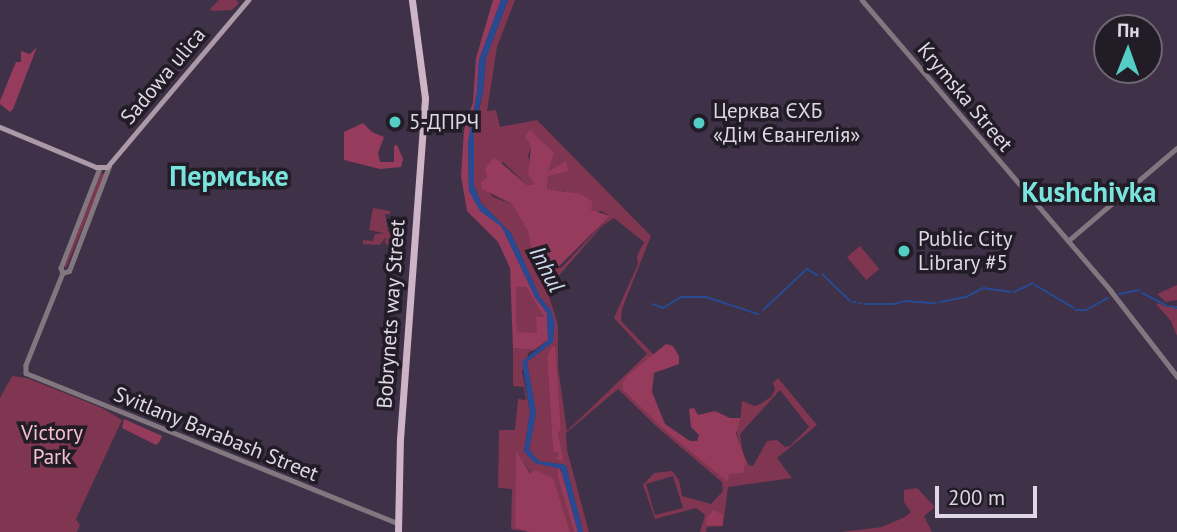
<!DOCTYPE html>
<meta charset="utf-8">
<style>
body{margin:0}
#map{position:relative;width:1177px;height:532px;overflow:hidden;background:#3f3148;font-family:"PT Sans",sans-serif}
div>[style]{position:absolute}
.green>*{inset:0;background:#803550;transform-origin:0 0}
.forest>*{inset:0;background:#963b5c}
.water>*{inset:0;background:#274a93}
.stream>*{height:2px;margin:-1px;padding:0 1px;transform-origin:1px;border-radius:1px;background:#274a93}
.tertiary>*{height:4.5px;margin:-2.25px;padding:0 2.25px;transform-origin:2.25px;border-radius:2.25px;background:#82767f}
.secondary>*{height:5px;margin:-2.5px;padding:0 2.5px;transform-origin:2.5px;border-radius:2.5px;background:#ac99a7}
.primary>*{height:7px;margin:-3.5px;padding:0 3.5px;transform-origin:3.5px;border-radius:3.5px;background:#cdb4c6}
.dots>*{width:19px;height:19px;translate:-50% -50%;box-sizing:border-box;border:4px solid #221c26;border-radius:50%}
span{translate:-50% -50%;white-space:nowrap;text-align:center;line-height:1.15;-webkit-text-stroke:7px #221c26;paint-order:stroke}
.street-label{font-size:21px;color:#dfd7e5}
.poi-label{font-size:21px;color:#dfd7e5}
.left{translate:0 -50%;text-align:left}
.park-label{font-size:21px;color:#f5c0ce}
.water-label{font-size:23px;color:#d0dcf1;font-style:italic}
.district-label{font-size:28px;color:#79e4dd;font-weight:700}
.north{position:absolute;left:1093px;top:14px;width:70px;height:70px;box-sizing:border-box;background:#221c26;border:2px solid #6e6772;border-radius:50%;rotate:1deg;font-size:19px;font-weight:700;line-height:28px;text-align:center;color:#dfd7e5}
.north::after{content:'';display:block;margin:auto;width:24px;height:32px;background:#54cdc6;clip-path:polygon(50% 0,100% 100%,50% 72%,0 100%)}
.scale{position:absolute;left:935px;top:486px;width:102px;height:32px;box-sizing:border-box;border:4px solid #dfd7e5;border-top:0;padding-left:9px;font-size:21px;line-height:24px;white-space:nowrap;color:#dfd7e5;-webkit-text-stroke:5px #221c26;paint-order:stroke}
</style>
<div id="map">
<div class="green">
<i style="clip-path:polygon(219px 0,236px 0,239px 3px,232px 10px,212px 11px,210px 9px)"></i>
<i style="clip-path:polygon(evenodd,508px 0,515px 0,497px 47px,487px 111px,496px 110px,500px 127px,537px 120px,651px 236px,622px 309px,621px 321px,654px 355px,629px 374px,623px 390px,663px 429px,727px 480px,730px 474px,745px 462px,735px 426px,740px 423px,742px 401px,755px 406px,760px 404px,771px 397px,775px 390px,773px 383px,778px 378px,817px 425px,777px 458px,792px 478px,728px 487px,723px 526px,707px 527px,706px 532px,700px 532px,705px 515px,696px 508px,655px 519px,643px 485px,654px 473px,672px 471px,679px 480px,682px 496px,711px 504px,723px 491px,722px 482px,657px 427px,618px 389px,566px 433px,567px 450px,589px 532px,583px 532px,566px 465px,539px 461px,529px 450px,536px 413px,527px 362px,550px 344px,553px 317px,540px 297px,511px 233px,481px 203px,474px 185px,472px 142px,483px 92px,486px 58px,508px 0,527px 141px,549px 164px,547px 173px,566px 162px,569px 171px,548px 175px,547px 190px,565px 191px,595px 213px,601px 211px,610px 216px,561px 268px,531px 248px,528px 232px,512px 204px,493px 197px,481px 182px,503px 162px,527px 185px,536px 184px,528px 156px,531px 148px,527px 141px,508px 0,614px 218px,644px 242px,637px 256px,638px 264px,614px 318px,647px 354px,567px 431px,558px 367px,558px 325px,548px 293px,549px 287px,602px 226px,614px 218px,508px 0,553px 346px,561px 429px,558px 433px,564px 461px,553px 450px,547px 358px,553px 346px,508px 0,780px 390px,809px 427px,790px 446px,785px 447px,777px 440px,767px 441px,753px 466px,749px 465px,743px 455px,740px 434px,780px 390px,508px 0,673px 476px,683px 508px,655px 515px,646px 484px,673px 476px)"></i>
<i style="clip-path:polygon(101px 173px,105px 174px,66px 268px,64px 266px)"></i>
<i style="clip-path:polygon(373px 208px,390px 211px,390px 214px,385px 214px,388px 231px,394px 233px,388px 245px,385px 243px,386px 237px,380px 245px,363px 244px,363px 240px,373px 241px,375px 234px,384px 233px,369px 230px)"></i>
<i style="left:860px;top:246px;width:30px;height:17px;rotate:50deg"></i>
<i style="clip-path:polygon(1177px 285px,1177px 300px,1166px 302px,1157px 294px)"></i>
<i style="clip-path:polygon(516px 287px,526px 287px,544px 317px,537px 333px,517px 333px)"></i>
<i style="clip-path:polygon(1158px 303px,1166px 307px,1177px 306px,1177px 336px,1171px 321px,1156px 304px)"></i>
<i style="clip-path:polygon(513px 348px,534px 350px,529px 352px,522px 371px,530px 412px,524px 451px,535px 463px,558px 466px,558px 479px,574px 532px,570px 532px,564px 515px,516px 453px,517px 484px,529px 532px,511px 529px,512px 489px,498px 488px,499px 430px,515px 430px,518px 399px,526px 400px,524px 387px,513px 386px)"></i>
<i style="clip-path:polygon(12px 376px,27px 378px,102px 408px,122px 420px,76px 519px,80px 525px,77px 532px,0 532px,0 398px)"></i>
<i style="clip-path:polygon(917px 488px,935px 507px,924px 516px,932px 532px,841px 532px,882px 527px,905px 517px,911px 512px,904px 502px,904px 490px)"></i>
</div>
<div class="forest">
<i style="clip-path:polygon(evenodd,493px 0,501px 0,479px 60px,477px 92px,468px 143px,469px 191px,502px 227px,535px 297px,547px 313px,548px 340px,534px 350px,513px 348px,510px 268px,498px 242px,467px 211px,461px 176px,464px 130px,473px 102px,476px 58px,493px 0,516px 287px,526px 287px,544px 317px,536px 317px,537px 333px,517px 332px,516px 287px)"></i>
<i style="clip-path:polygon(37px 47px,13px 109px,10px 112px,0 104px,0 101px,13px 69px,16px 62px,21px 62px,21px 51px,30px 54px)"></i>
<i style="clip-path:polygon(363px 123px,372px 132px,384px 137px,378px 153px,380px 162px,394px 162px,394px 146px,397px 145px,403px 159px,401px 167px,380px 169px,344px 160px,344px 132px)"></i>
<i style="clip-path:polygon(530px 130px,554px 153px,548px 172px,566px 161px,569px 171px,548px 176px,547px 189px,581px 194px,593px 202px,591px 210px,610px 216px,547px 278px,531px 248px,528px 232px,512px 204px,482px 189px,481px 182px,487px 177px,485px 169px,494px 157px,527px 185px,535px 184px,528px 175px,531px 148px,525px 136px)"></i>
<i style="clip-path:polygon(666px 344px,673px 346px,679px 356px,679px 364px,654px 373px,652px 392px,665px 424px,690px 441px,697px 441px,699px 435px,691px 427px,689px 409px,694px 408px,698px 415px,715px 411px,730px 418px,741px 418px,736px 433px,746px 461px,743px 473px,730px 474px,727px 481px,663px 429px,623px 390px,623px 382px,629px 374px)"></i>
<i style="clip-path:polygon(552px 346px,555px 347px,561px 429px,558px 433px,564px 461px,557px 460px,558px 454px,553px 451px,547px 358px)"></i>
<i style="clip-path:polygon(124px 419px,162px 436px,160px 441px,156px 445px,122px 428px)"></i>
<i style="clip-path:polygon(516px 451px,530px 473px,536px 470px,553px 478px,570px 532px,529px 532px,515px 527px)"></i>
<i style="clip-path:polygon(558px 466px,562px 473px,578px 532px,574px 532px,558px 479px)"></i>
<i style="clip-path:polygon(713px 510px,723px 515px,722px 526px,706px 525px,707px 518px)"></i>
</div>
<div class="water">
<i style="clip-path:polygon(501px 0,508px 0,486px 58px,483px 92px,474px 128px,474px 185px,481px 203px,511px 233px,540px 297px,551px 310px,555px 324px,553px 342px,527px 362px,536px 413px,529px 450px,539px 461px,566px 465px,583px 532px,578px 532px,561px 469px,535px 463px,524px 451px,530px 412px,522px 362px,548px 340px,547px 313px,535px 297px,502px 227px,480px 211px,469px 191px,468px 143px,477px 92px,479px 60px)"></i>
</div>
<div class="stream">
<i style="left:822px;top:274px;width:39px;rotate:44deg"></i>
<i style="left:1035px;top:285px;width:45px;rotate:30.5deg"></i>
<i style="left:1014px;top:292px;width:21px;rotate:-25deg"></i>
<i style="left:1142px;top:293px;width:28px;rotate:27deg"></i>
<i style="left:1119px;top:294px;width:21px;rotate:-11deg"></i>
<i style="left:853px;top:302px;width:2px"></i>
<i style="left:940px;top:302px;width:26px;rotate:-11deg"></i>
<i style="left:966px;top:297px;width:19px;rotate:-28deg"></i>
<i style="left:983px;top:288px;width:28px;rotate:8deg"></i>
<i style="left:859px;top:303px;width:2px;rotate:27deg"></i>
<i style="left:653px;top:304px;width:11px;rotate:22deg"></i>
<i style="left:663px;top:308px;width:21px;rotate:-31deg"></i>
<i style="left:681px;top:297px;width:25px"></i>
<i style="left:706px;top:297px;width:55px;rotate:18.1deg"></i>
<i style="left:865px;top:304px;width:29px"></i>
<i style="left:894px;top:304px;width:11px;rotate:-15deg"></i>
<i style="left:905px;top:301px;width:31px;rotate:4deg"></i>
<i style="left:1170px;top:306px;width:7px;rotate:16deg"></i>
<i style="left:763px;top:310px;width:60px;rotate:-43deg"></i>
<i style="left:807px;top:269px;width:12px;rotate:31deg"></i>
<i style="left:1076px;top:310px;width:10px"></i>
<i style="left:1086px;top:310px;width:25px;rotate:-29deg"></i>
</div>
<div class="tertiary">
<i style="left:862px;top:0;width:383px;rotate:49.4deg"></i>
<i style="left:1111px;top:291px;width:108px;rotate:52.2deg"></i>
<i style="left:100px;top:168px;width:107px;rotate:111.3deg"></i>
<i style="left:61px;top:268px;width:5px;rotate:68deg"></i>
<i style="left:63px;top:273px;width:99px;rotate:111.9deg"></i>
<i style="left:26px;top:365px;width:8px;rotate:90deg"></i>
<i style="left:26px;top:373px;width:400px;rotate:22deg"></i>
<i style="left:1068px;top:241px;width:143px;rotate:-40.5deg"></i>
<i style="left:63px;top:273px;width:6px;rotate:-18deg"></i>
<i style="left:69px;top:271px;width:112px;rotate:-69.1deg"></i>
</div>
<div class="secondary">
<i style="left:0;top:127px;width:104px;rotate:22.6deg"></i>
<i style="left:96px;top:167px;width:11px"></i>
<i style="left:107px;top:167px;width:219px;rotate:-49.8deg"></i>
</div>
<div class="primary">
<i style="left:398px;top:532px;width:93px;rotate:-88.8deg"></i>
<i style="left:400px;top:439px;width:342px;rotate:-85.8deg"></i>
<i style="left:425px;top:98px;width:99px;rotate:-97.6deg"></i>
</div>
<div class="dots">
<i style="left:395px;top:122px;background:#54cdc6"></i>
<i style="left:699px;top:123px;background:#54cdc6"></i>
<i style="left:904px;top:251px;background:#54cdc6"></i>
</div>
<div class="street-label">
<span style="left:163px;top:76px;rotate:-50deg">Sadowa ulica</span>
<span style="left:965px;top:97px;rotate:50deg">Krymska Street</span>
<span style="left:391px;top:314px;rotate:-86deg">Bobrynets way Street</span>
<span style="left:216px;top:434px;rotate:22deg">Svitlany Barabash Street</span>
</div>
<div class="poi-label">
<span class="left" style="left:713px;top:123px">Церква ЄХБ<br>«Дім Євангелія»</span>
<span class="left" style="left:409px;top:122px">5-ДПРЧ</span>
<span class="left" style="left:918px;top:251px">Public City<br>Library #5</span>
</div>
<div class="park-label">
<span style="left:52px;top:445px">Victory<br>Park</span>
</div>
<div class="water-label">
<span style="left:547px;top:269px;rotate:62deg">Inhul</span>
</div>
<div class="district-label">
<span style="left:229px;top:176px">Пермське</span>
<span style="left:1089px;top:192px">Kushchivka</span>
</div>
<div class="north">Пн</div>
<div class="scale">200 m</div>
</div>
